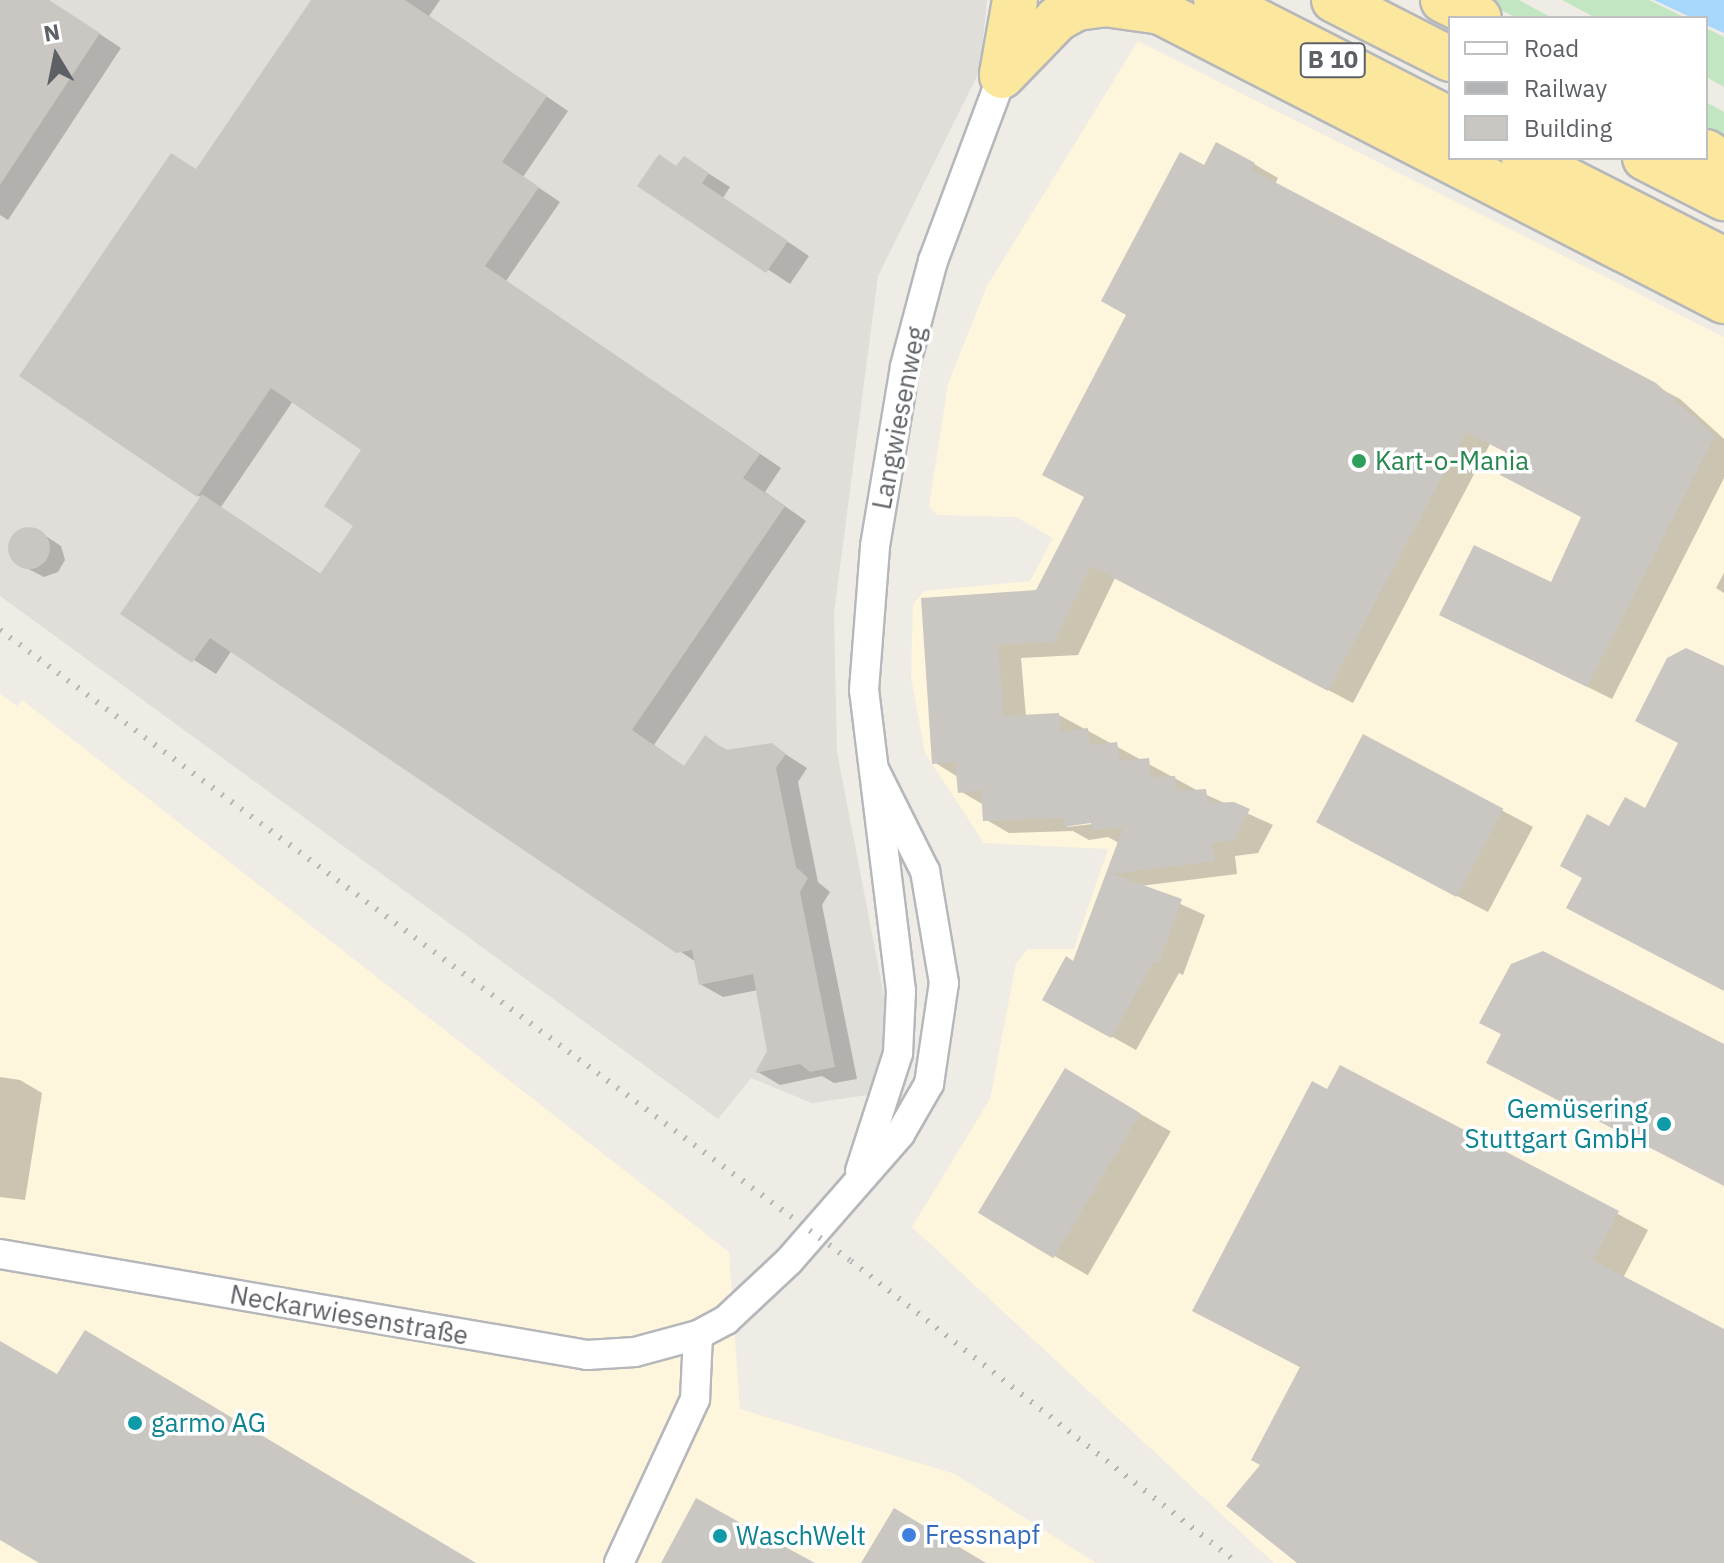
<!DOCTYPE html>
<meta charset="utf-8">
<style>
body{margin:0}
#map{position:relative;width:1724px;height:1563px;overflow:hidden;background:#efece5;font-family:"IBM Plex Sans",sans-serif}
div>[style]{position:absolute}
.commercial>*{inset:0;background:#fdf5dc}
.industrial>*{inset:0;background:#e0ded9}
.green>*{inset:0;background:#c2e5c2}
.water>*{inset:0;background:#a7d8fc}
.shadow>*{inset:0;background:#0003;transform-origin:0 0}
.building>*{inset:0;background:#cac7c2;transform-origin:0 0}
.round{border-radius:50%}
.roads{filter:drop-shadow(2px 0 #b5b7bb) drop-shadow(-2px 0 #b5b7bb) drop-shadow(0 2px #b5b7bb) drop-shadow(0 -2px #b5b7bb)}
.minor>*{height:28px;margin:-14px;padding:0 14px;transform-origin:14px;border-radius:14px;background:#fff}
.trunk>*{height:44px;margin:-22px;padding:0 22px;transform-origin:22px;border-radius:22px;background:#fce79e}
.rail>*{height:6px;margin-top:-3px;transform-origin:0;background:repeating-linear-gradient(90deg,#b3b4b5 0 2px,transparent 0 12px)}
.dots>*{width:22px;height:22px;translate:-50% -50%;box-sizing:border-box;border:4px solid #fff;border-radius:50%}
span{translate:-50% -50%;white-space:nowrap;text-align:center;line-height:1.15;-webkit-text-stroke:7px #fff;paint-order:stroke}
.shield-label span{padding:2px 6px;background:#fff;border:2px solid;border-radius:6px;-webkit-text-stroke-width:0}
.shield-label{font-size:24px;color:#5d6065;font-weight:700}
.street-label{font-size:26px;color:#5d6065}
.leisure-label{font-size:26px;color:#27864d}
.left{translate:0 -50%;text-align:left}
.culture-label{font-size:26px;color:#0d838f}
.right{translate:-100% -50%;text-align:right}
.shop-label{font-size:26px;color:#366cbe}
.legend{position:absolute;left:1448px;top:16px;width:260px;height:144px;box-sizing:border-box;background:#fff;border:2px solid #bebfc1;margin:0;padding:10px 14px;list-style:none;font-size:24px;color:#5d6065}
.legend li{display:flex;align-items:center;gap:16px;height:40px}
.legend b{width:40px;border:2px solid #bebfc1}
.north{position:absolute;left:16px;top:16px;width:80px;height:80px;-webkit-text-stroke:6px #fff;paint-order:stroke;rotate:350deg;font-size:22px;font-weight:700;line-height:32px;text-align:center;color:#5d6065}
.north::after{content:'';display:block;margin:auto;width:28px;height:36px;background:#5d6065;clip-path:polygon(50% 0,100% 100%,50% 72%,0 100%)}
</style>
<div id="map">
<div class="commercial">
<i style="clip-path:polygon(1138px 41px,1724px 337px,1724px 1563px,1274px 1563px,912px 1227px,990px 1099px,1016px 963px,1028px 949px,1074px 949px,1108px 849px,984px 843px,925px 753px,911px 677px,913px 604px,924px 591px,1030px 581px,1053px 538px,1016px 517px,937px 515px,929px 506px,948px 384px,987px 286px)"></i>
<i style="clip-path:polygon(0 694px,17px 706px,22px 700px,729px 1252px,740px 1409px,955px 1474px,1096px 1563px,0 1563px)"></i>
</div>
<div class="industrial">
<i style="clip-path:polygon(0 0,987px 0,980px 70px,878px 276px,834px 613px,837px 752px,887px 1011px,889px 1052px,875px 1094px,812px 1103px,751px 1078px,718px 1119px,0 596px)"></i>
</div>
<div class="green">
<i style="clip-path:polygon(1481px 0,1519px 0,1552px 18px,1517px 18px)"></i>
<i style="clip-path:polygon(1562px 0,1649px 0,1686px 18px,1596px 18px)"></i>
<i style="clip-path:polygon(1706px 28px,1724px 37px,1724px 87px,1706px 77px)"></i>
<i style="clip-path:polygon(1706px 102px,1724px 112px,1724px 145px,1706px 134px)"></i>
</div>
<div class="water">
<i style="clip-path:polygon(1654px 0,1724px 0,1724px 33px,1706px 25px,1706px 18px,1692px 18px)"></i>
</div>
<div class="shadow">
<i style="clip-path:polygon(0 0,48px 0,121px 48px,8px 220px,0 215px)"></i>
<i style="clip-path:polygon(evenodd,313px 0,440px 0,429px 16px,568px 111px,523px 177px,560px 202px,506px 281px,781px 468px,765px 492px,806px 521px,654px 745px,685px 767px,705px 738px,730px 752px,771px 745px,807px 768px,798px 782px,818px 882px,830px 892px,822px 905px,857px 1079px,834px 1083px,822px 1076px,780px 1085px,758px 1072px,769px 1052px,758px 990px,723px 997px,700px 984px,696px 962px,232px 650px,216px 674px,122px 614px,202px 498px,22px 375px,197px 170px,313px 0,293px 401px,364px 449px,356px 525px,322px 575px,221px 507px,293px 401px)"></i>
<i style="clip-path:polygon(684px 158px,730px 187px,723px 198px,809px 256px,790px 284px,640px 185px,678px 168px)"></i>
<i style="clip-path:polygon(evenodd,1254px 164px,1278px 178px,1275px 184px,1680px 399px,1724px 439px,1724px 478px,1612px 699px,1442px 615px,1552px 585px,1584px 518px,1513px 455px,1490px 444px,1353px 703px,1115px 578px,1078px 655px,1021px 658px,1026px 717px,1059px 715px,1200px 792px,1273px 825px,1258px 853px,1235px 856px,1237px 874px,1140px 886px,1205px 915px,1183px 975px,1179px 973px,1136px 1050px,1045px 999px,1075px 964px,1119px 843px,1108px 837px,1089px 840px,1073px 831px,1009px 833px,985px 819px,984px 805px,960px 791px,958px 777px,934px 762px,923px 600px,1038px 592px,1086px 497px,1205px 168px,1254px 164px,1101px 819px,1101px 823px,1067px 827px,1067px 825px,1101px 819px)"></i>
<i style="clip-path:polygon(22px 529px,35px 529px,61px 546px,65px 560px,58px 572px,44px 577px,15px 562px,9px 549px)"></i>
<i style="clip-path:polygon(1724px 573px,1724px 593px,1716px 588px)"></i>
<i style="clip-path:polygon(1364px 737px,1533px 827px,1488px 912px,1349px 840px)"></i>
<i style="clip-path:polygon(1341px 1068px,1648px 1230px,1623px 1278px,1724px 1331px,1724px 1563px,1300px 1563px,1263px 1465px,1302px 1368px,1224px 1327px)"></i>
<i style="left:1066px;top:1071px;width:121px;height:166px;rotate:30deg"></i>
<i style="clip-path:polygon(0 1077px,20px 1080px,42px 1093px,25px 1200px,0 1197px)"></i>
</div>
<div class="building">
<i style="clip-path:polygon(0 0,49px 0,100px 33px,0 185px)"></i>
<i style="clip-path:polygon(311px 0,405px 0,547px 96px,502px 162px,539px 187px,485px 266px,760px 454px,743px 478px,785px 506px,632px 730px,684px 766px,705px 735px,725px 750px,772px 743px,786px 754px,776px 768px,796px 867px,808px 878px,800px 892px,835px 1067px,810px 1072px,800px 1064px,755px 1073px,767px 1051px,753px 974px,699px 985px,692px 950px,676px 953px,210px 638px,192px 663px,120px 614px,202px 494px,320px 574px,353px 526px,324px 506px,361px 450px,271px 388px,197px 497px,19px 376px,171px 153px,196px 169px)"></i>
<i style="clip-path:polygon(1216px 142px,1255px 163px,1252px 170px,1656px 383px,1715px 436px,1587px 687px,1439px 615px,1474px 545px,1551px 582px,1581px 517px,1500px 475px,1511px 455px,1466px 432px,1328px 691px,1091px 566px,1054px 642px,998px 645px,1004px 716px,1059px 713px,1061px 732px,1088px 728px,1090px 745px,1117px 742px,1120px 761px,1149px 758px,1151px 777px,1175px 776px,1177px 791px,1206px 789px,1208px 803px,1234px 802px,1250px 809px,1234px 840px,1212px 843px,1214px 861px,1112px 874px,1182px 899px,1159px 963px,1154px 961px,1111px 1038px,1042px 1000px,1066px 956px,1073px 961px,1123px 828px,1092px 830px,1091px 823px,1063px 827px,1065px 818px,983px 821px,981px 790px,958px 793px,955px 762px,932px 764px,921px 598px,1036px 590px,1084px 497px,1042px 475px,1126px 315px,1101px 301px,1180px 152px,1204px 165px)"></i>
<i style="clip-path:polygon(659px 154px,676px 166px,684px 156px,709px 173px,702px 183px,788px 241px,766px 273px,637px 186px)"></i>
<i class="round" style="left:8px;top:527px;width:42px;height:42px"></i>
<i style="clip-path:polygon(1686px 648px,1724px 666px,1724px 991px,1566px 908px,1582px 878px,1560px 866px,1587px 814px,1609px 826px,1625px 797px,1645px 808px,1678px 743px,1635px 721px,1667px 658px)"></i>
<i style="left:1363px;top:734px;width:159px;height:100px;rotate:28deg"></i>
<i style="clip-path:polygon(1543px 951px,1724px 1044px,1724px 1186px,1486px 1063px,1501px 1034px,1479px 1023px,1511px 964px)"></i>
<i style="clip-path:polygon(1340px 1065px,1619px 1211px,1593px 1260px,1724px 1329px,1724px 1563px,1297px 1563px,1226px 1506px,1260px 1465px,1251px 1460px,1300px 1367px,1192px 1311px,1312px 1081px,1327px 1089px)"></i>
<i style="left:1065px;top:1068px;width:88px;height:169px;rotate:31deg"></i>
<i style="clip-path:polygon(85px 1330px,476px 1563px,39px 1563px,0 1540px,0 1341px,57px 1374px)"></i>
<i style="clip-path:polygon(696px 1498px,739px 1522px,815px 1563px,661px 1563px)"></i>
<i style="clip-path:polygon(894px 1508px,986px 1563px,861px 1563px)"></i>
</div>
<div class="roads">
<div class="minor">
<i style="left:860px;top:1171px;width:124px;rotate:-72.1deg"></i>
<i style="left:898px;top:1053px;width:62px;rotate:-87.2deg"></i>
<i style="left:901px;top:991px;width:303px;rotate:-97deg"></i>
<i style="left:864px;top:690px;width:144px;rotate:-85.6deg"></i>
<i style="left:875px;top:546px;width:182px;rotate:-80.5deg"></i>
<i style="left:905px;top:366px;width:109px;rotate:-75.1deg"></i>
<i style="left:933px;top:261px;width:197px;rotate:-69.5deg"></i>
<i style="left:0;top:1254px;width:596px;rotate:9.76deg"></i>
<i style="left:587px;top:1355px;width:48px;rotate:-3.6deg"></i>
<i style="left:635px;top:1352px;width:65px;rotate:-15.1deg"></i>
<i style="left:698px;top:1335px;width:32px;rotate:-28deg"></i>
<i style="left:726px;top:1320px;width:86px;rotate:-43.1deg"></i>
<i style="left:789px;top:1261px;width:169px;rotate:-48.8deg"></i>
<i style="left:900px;top:1134px;width:58px;rotate:-59.9deg"></i>
<i style="left:929px;top:1084px;width:102px;rotate:-81.6deg"></i>
<i style="left:944px;top:983px;width:114px;rotate:-99.6deg"></i>
<i style="left:925px;top:871px;width:110px;rotate:-116.6deg"></i>
<i style="left:619px;top:1563px;width:181px;rotate:-65.1deg"></i>
<i style="left:695px;top:1399px;width:64px;rotate:-87.3deg"></i>
</div>
<div class="trunk">
<i style="left:1137px;top:0;width:660px;rotate:27.15deg"></i>
<i style="left:1216px;top:0;width:263px;rotate:27.1deg"></i>
<i style="left:1334px;top:0;width:130px;rotate:27deg"></i>
<i style="left:1443px;top:0;width:40px;rotate:26.6deg"></i>
<i style="left:1002px;top:74px;width:75px;rotate:-80deg"></i>
<i style="left:1002px;top:76px;width:79px;rotate:-46deg"></i>
<i style="left:1057px;top:19px;width:23px;rotate:-29deg"></i>
<i style="left:1077px;top:8px;width:28px;rotate:-8deg"></i>
<i style="left:1105px;top:4px;width:57px;rotate:8.1deg"></i>
<i style="left:1706px;top:152px;width:22px;rotate:34deg"></i>
<i style="left:1524px;top:158px;width:225px;rotate:27deg"></i>
<i style="left:1645px;top:158px;width:89px;rotate:26.9deg"></i>
</div>
</div>
<div class="rail">
<i style="left:0;top:630px;width:1059px;rotate:36.56deg"></i>
<i style="left:851px;top:1261px;width:491px;rotate:38deg"></i>
</div>
<div class="dots">
<i style="left:1359px;top:461px;background:#2e9e5b"></i>
<i style="left:1664px;top:1124px;background:#0f9aa8"></i>
<i style="left:135px;top:1423px;background:#0f9aa8"></i>
<i style="left:909px;top:1535px;background:#3f7fe0"></i>
<i style="left:720px;top:1536px;background:#0f9aa8"></i>
</div>
<div class="shield-label">
<span style="left:1333px;top:60px">B 10</span>
</div>
<div class="street-label">
<span style="left:899px;top:418px;rotate:-79deg">Langwiesenweg</span>
<span style="left:349px;top:1315px;rotate:10deg">Neckarwiesenstraße</span>
</div>
<div class="leisure-label">
<span class="left" style="left:1375px;top:461px">Kart-o-Mania</span>
</div>
<div class="culture-label">
<span class="right" style="left:1648px;top:1124px">Gemüsering<br>Stuttgart GmbH</span>
<span class="left" style="left:151px;top:1423px">garmo AG</span>
<span class="left" style="left:736px;top:1536px">WaschWelt</span>
</div>
<div class="shop-label">
<span class="left" style="left:925px;top:1535px">Fressnapf</span>
</div>
<ul class="legend">
<li><b style="height:10px;background:#fff"></b>Road</li>
<li><b style="height:10px;background:#b3b4b5"></b>Railway</li>
<li><b style="height:22px;background:#cac7c2"></b>Building</li>
</ul>
<div class="north">N</div>
</div>
